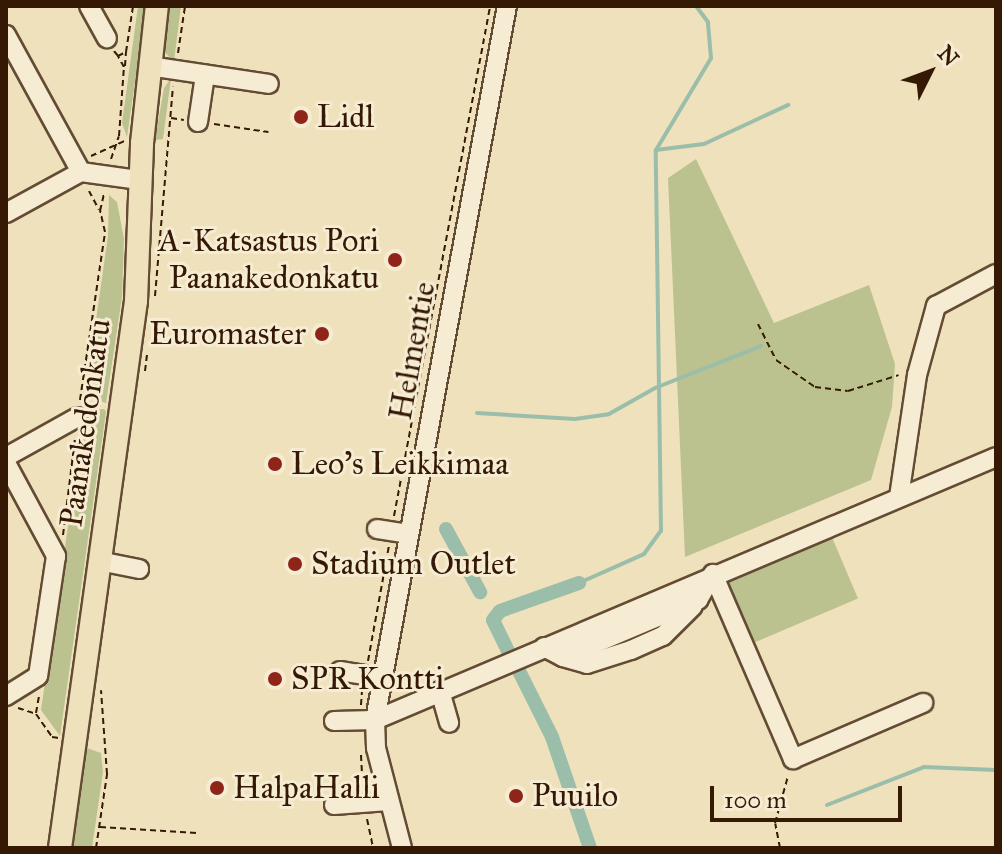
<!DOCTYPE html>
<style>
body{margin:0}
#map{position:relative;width:1002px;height:854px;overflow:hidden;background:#efe1bc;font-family:"IM FELL Great Primer",serif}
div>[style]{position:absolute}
.green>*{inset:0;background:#bbc28f;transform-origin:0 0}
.stream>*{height:4px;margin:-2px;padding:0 2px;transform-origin:2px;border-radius:2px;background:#9bbeaa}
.canal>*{height:14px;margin:-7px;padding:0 7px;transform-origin:7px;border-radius:7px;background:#9bbeaa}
.path>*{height:2px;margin-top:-1px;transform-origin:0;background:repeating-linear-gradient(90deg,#351905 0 6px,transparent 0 10px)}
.roads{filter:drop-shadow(2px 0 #644b33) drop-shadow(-2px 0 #644b33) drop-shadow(0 2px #644b33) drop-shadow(0 -2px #644b33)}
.minor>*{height:18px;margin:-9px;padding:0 9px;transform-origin:9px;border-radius:9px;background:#f5ecd3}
.major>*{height:22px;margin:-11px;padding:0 11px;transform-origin:11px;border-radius:11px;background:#efe1bc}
.dots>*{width:22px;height:22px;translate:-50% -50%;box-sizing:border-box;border:4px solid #f5ecd3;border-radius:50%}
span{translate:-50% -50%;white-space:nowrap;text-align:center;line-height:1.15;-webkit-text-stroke:6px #f5ecd3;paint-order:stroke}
.poi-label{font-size:32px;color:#351905}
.left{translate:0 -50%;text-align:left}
.right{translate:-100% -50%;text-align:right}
.street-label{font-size:32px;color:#351905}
.frame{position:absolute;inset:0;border:8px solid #351905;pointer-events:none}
.north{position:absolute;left:890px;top:32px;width:80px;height:80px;-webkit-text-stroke:6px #f5ecd3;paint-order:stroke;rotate:48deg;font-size:22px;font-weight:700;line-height:32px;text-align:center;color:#351905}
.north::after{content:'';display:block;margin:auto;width:28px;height:36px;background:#351905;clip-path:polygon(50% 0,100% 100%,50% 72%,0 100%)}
.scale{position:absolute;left:710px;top:786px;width:192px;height:36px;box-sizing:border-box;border:4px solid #351905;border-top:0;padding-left:10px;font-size:24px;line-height:28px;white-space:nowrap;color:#351905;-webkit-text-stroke:6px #f5ecd3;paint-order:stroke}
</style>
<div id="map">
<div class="green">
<i style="clip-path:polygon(138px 6px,146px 6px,127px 137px,122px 123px)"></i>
<i style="clip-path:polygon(169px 6px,181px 6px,174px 61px,162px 50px)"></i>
<i style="clip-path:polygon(171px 78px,163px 139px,155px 140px,164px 88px)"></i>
<i style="clip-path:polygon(696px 159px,774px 323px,869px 285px,895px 364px,892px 407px,871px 480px,685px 557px,668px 178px)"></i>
<i style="clip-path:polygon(109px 195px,117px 202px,124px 239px,122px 297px,106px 403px,85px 397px,108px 236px)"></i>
<i style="clip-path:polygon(104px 409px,106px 412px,60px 736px,41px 710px,85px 410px)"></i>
<i style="left:831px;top:535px;width:69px;height:114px;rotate:67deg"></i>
<i style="clip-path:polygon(84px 747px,101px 753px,103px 772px,92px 848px,71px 848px)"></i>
</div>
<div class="stream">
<i style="left:656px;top:150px;width:48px;rotate:-7.1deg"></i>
<i style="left:704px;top:144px;width:93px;rotate:-24.9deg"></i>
<i style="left:477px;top:413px;width:98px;rotate:3.5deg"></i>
<i style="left:575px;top:419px;width:34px;rotate:-8deg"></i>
<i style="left:609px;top:414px;width:53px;rotate:-29.5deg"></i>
<i style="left:655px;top:388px;width:114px;rotate:-21.6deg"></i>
<i style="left:579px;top:583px;width:71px;rotate:-24deg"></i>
<i style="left:644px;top:554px;width:29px;rotate:-54deg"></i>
<i style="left:661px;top:531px;width:381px;rotate:-90.8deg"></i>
<i style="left:656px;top:150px;width:107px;rotate:-59.1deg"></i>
<i style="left:711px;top:58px;width:36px;rotate:-95deg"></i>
<i style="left:708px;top:22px;width:20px;rotate:-127deg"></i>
<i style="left:827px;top:805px;width:104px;rotate:-21.4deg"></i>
<i style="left:924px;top:767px;width:72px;rotate:2.4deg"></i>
</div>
<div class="canal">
<i style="left:446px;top:529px;width:72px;rotate:61.6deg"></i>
<i style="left:508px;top:651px;width:34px;rotate:-116deg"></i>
<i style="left:493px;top:620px;width:11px;rotate:-52deg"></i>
<i style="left:500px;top:611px;width:84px;rotate:-19.5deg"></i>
<i style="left:518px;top:669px;width:76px;rotate:63.4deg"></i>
<i style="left:552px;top:737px;width:117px;rotate:71.1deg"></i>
</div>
<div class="path">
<i style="left:114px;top:51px;width:6px;rotate:51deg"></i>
<i style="left:118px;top:56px;width:9px;rotate:-27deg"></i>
<i style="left:126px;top:52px;width:47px;rotate:-81.3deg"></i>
<i style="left:178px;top:53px;width:48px;rotate:-81.5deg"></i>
<i style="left:125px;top:66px;width:14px;rotate:-86deg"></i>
<i style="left:171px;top:118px;width:13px;rotate:9deg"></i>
<i style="left:214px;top:124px;width:55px;rotate:8.4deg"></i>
<i style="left:91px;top:156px;width:37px;rotate:-24deg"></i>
<i style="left:111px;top:159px;width:24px;rotate:-71deg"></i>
<i style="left:119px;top:136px;width:69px;rotate:-85.9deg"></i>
<i style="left:124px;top:67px;width:13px;rotate:-119deg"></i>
<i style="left:89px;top:191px;width:21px;rotate:62deg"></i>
<i style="left:155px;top:296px;width:210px;rotate:-85.1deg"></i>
<i style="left:758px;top:324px;width:40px;rotate:63.4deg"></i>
<i style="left:776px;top:360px;width:47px;rotate:34.7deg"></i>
<i style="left:815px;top:387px;width:33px;rotate:7deg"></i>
<i style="left:848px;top:391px;width:53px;rotate:-17.4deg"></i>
<i style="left:145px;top:371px;width:17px;rotate:-83deg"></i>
<i style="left:80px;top:400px;width:170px;rotate:-81.5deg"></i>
<i style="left:105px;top:232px;width:22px;rotate:-103deg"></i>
<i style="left:100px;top:211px;width:18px;rotate:-77deg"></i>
<i style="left:85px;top:403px;width:18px;rotate:6deg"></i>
<i style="left:394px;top:516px;width:518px;rotate:-79.32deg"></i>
<i style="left:63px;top:535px;width:98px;rotate:-82.9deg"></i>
<i style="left:368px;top:661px;width:117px;rotate:-79.7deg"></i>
<i style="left:361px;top:705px;width:14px;rotate:-86deg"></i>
<i style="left:18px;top:708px;width:19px;rotate:18deg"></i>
<i style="left:36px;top:714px;width:28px;rotate:55deg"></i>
<i style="left:52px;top:737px;width:7px;rotate:8deg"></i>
<i style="left:36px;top:713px;width:17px;rotate:-80deg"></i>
<i style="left:361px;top:755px;width:34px;rotate:87deg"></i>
<i style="left:367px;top:819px;width:30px;rotate:78deg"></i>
<i style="left:100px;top:827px;width:97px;rotate:3.5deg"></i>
<i style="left:96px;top:848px;width:75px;rotate:-81.5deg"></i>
<i style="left:107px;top:774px;width:84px;rotate:-94.1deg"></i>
<i style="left:780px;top:848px;width:25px;rotate:-101deg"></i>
<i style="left:775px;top:823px;width:49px;rotate:-74.5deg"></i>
</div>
<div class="roads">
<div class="minor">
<i style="left:89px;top:6px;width:37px;rotate:61deg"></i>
<i style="left:6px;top:35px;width:156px;rotate:61.3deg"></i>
<i style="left:81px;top:172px;width:59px;rotate:7.9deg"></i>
<i style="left:149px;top:66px;width:121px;rotate:8.5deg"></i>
<i style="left:198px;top:122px;width:48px;rotate:-81.5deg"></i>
<i style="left:6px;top:213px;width:85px;rotate:-28.7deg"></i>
<i style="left:6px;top:457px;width:82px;rotate:-29.1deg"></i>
<i style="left:6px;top:463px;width:106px;rotate:61.7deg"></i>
<i style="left:56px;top:556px;width:121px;rotate:98.5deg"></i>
<i style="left:38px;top:676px;width:38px;rotate:148deg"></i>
<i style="left:899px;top:497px;width:123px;rotate:-81.6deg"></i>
<i style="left:917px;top:375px;width:72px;rotate:-74.6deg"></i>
<i style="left:936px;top:306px;width:68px;rotate:-28.1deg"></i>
<i style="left:377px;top:529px;width:32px;rotate:9deg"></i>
<i style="left:99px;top:561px;width:41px;rotate:11.3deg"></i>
<i style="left:713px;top:574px;width:202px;rotate:66.6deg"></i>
<i style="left:793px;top:759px;width:142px;rotate:-23.3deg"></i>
<i style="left:544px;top:647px;width:21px;rotate:28deg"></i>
<i style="left:563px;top:657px;width:147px;rotate:-22.9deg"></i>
<i style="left:698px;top:600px;width:30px;rotate:-60deg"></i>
<i style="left:563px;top:657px;width:25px;rotate:16deg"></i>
<i style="left:587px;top:664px;width:46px;rotate:-17.7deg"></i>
<i style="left:631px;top:650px;width:35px;rotate:-24deg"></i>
<i style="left:663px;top:636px;width:42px;rotate:-45deg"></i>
<i style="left:340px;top:671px;width:44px;rotate:9.2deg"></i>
<i style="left:440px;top:691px;width:33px;rotate:74deg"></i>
<i style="left:334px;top:721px;width:41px;rotate:-1.4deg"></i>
<i style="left:375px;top:720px;width:674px;rotate:-22.95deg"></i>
<i style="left:334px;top:805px;width:55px;rotate:-4.2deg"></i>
<i style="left:402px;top:848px;width:103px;rotate:-104.6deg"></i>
<i style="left:376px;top:748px;width:28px;rotate:-92deg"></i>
<i style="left:375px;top:720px;width:726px;rotate:-79.53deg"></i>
</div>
<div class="major">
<i style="left:60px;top:848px;width:552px;rotate:-82.09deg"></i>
<i style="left:136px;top:301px;width:158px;rotate:-87.8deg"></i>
<i style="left:142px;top:143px;width:138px;rotate:-83.8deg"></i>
</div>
</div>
<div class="dots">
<i style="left:301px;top:117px;background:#8f2418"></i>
<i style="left:395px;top:260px;background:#8f2418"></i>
<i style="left:322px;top:334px;background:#8f2418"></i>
<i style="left:275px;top:464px;background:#8f2418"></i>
<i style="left:295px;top:564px;background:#8f2418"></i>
<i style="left:275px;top:679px;background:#8f2418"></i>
<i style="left:217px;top:788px;background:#8f2418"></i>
<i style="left:516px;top:796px;background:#8f2418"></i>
</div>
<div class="poi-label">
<span class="left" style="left:317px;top:117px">Lidl</span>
<span class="right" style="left:379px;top:260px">A-Katsastus Pori<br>Paanakedonkatu</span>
<span class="right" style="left:306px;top:334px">Euromaster</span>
<span class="left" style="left:291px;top:464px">Leo's Leikkimaa</span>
<span class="left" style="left:311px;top:564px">Stadium Outlet</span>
<span class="left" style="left:291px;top:679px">SPR Kontti</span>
<span class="left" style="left:233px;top:788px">HalpaHalli</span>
<span class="left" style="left:532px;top:796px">Puuilo</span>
</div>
<div class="street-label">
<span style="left:413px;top:351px;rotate:-80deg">Helmentie</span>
<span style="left:86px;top:423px;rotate:-82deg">Paanakedonkatu</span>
</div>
<div class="frame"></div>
<div class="north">N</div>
<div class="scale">100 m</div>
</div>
